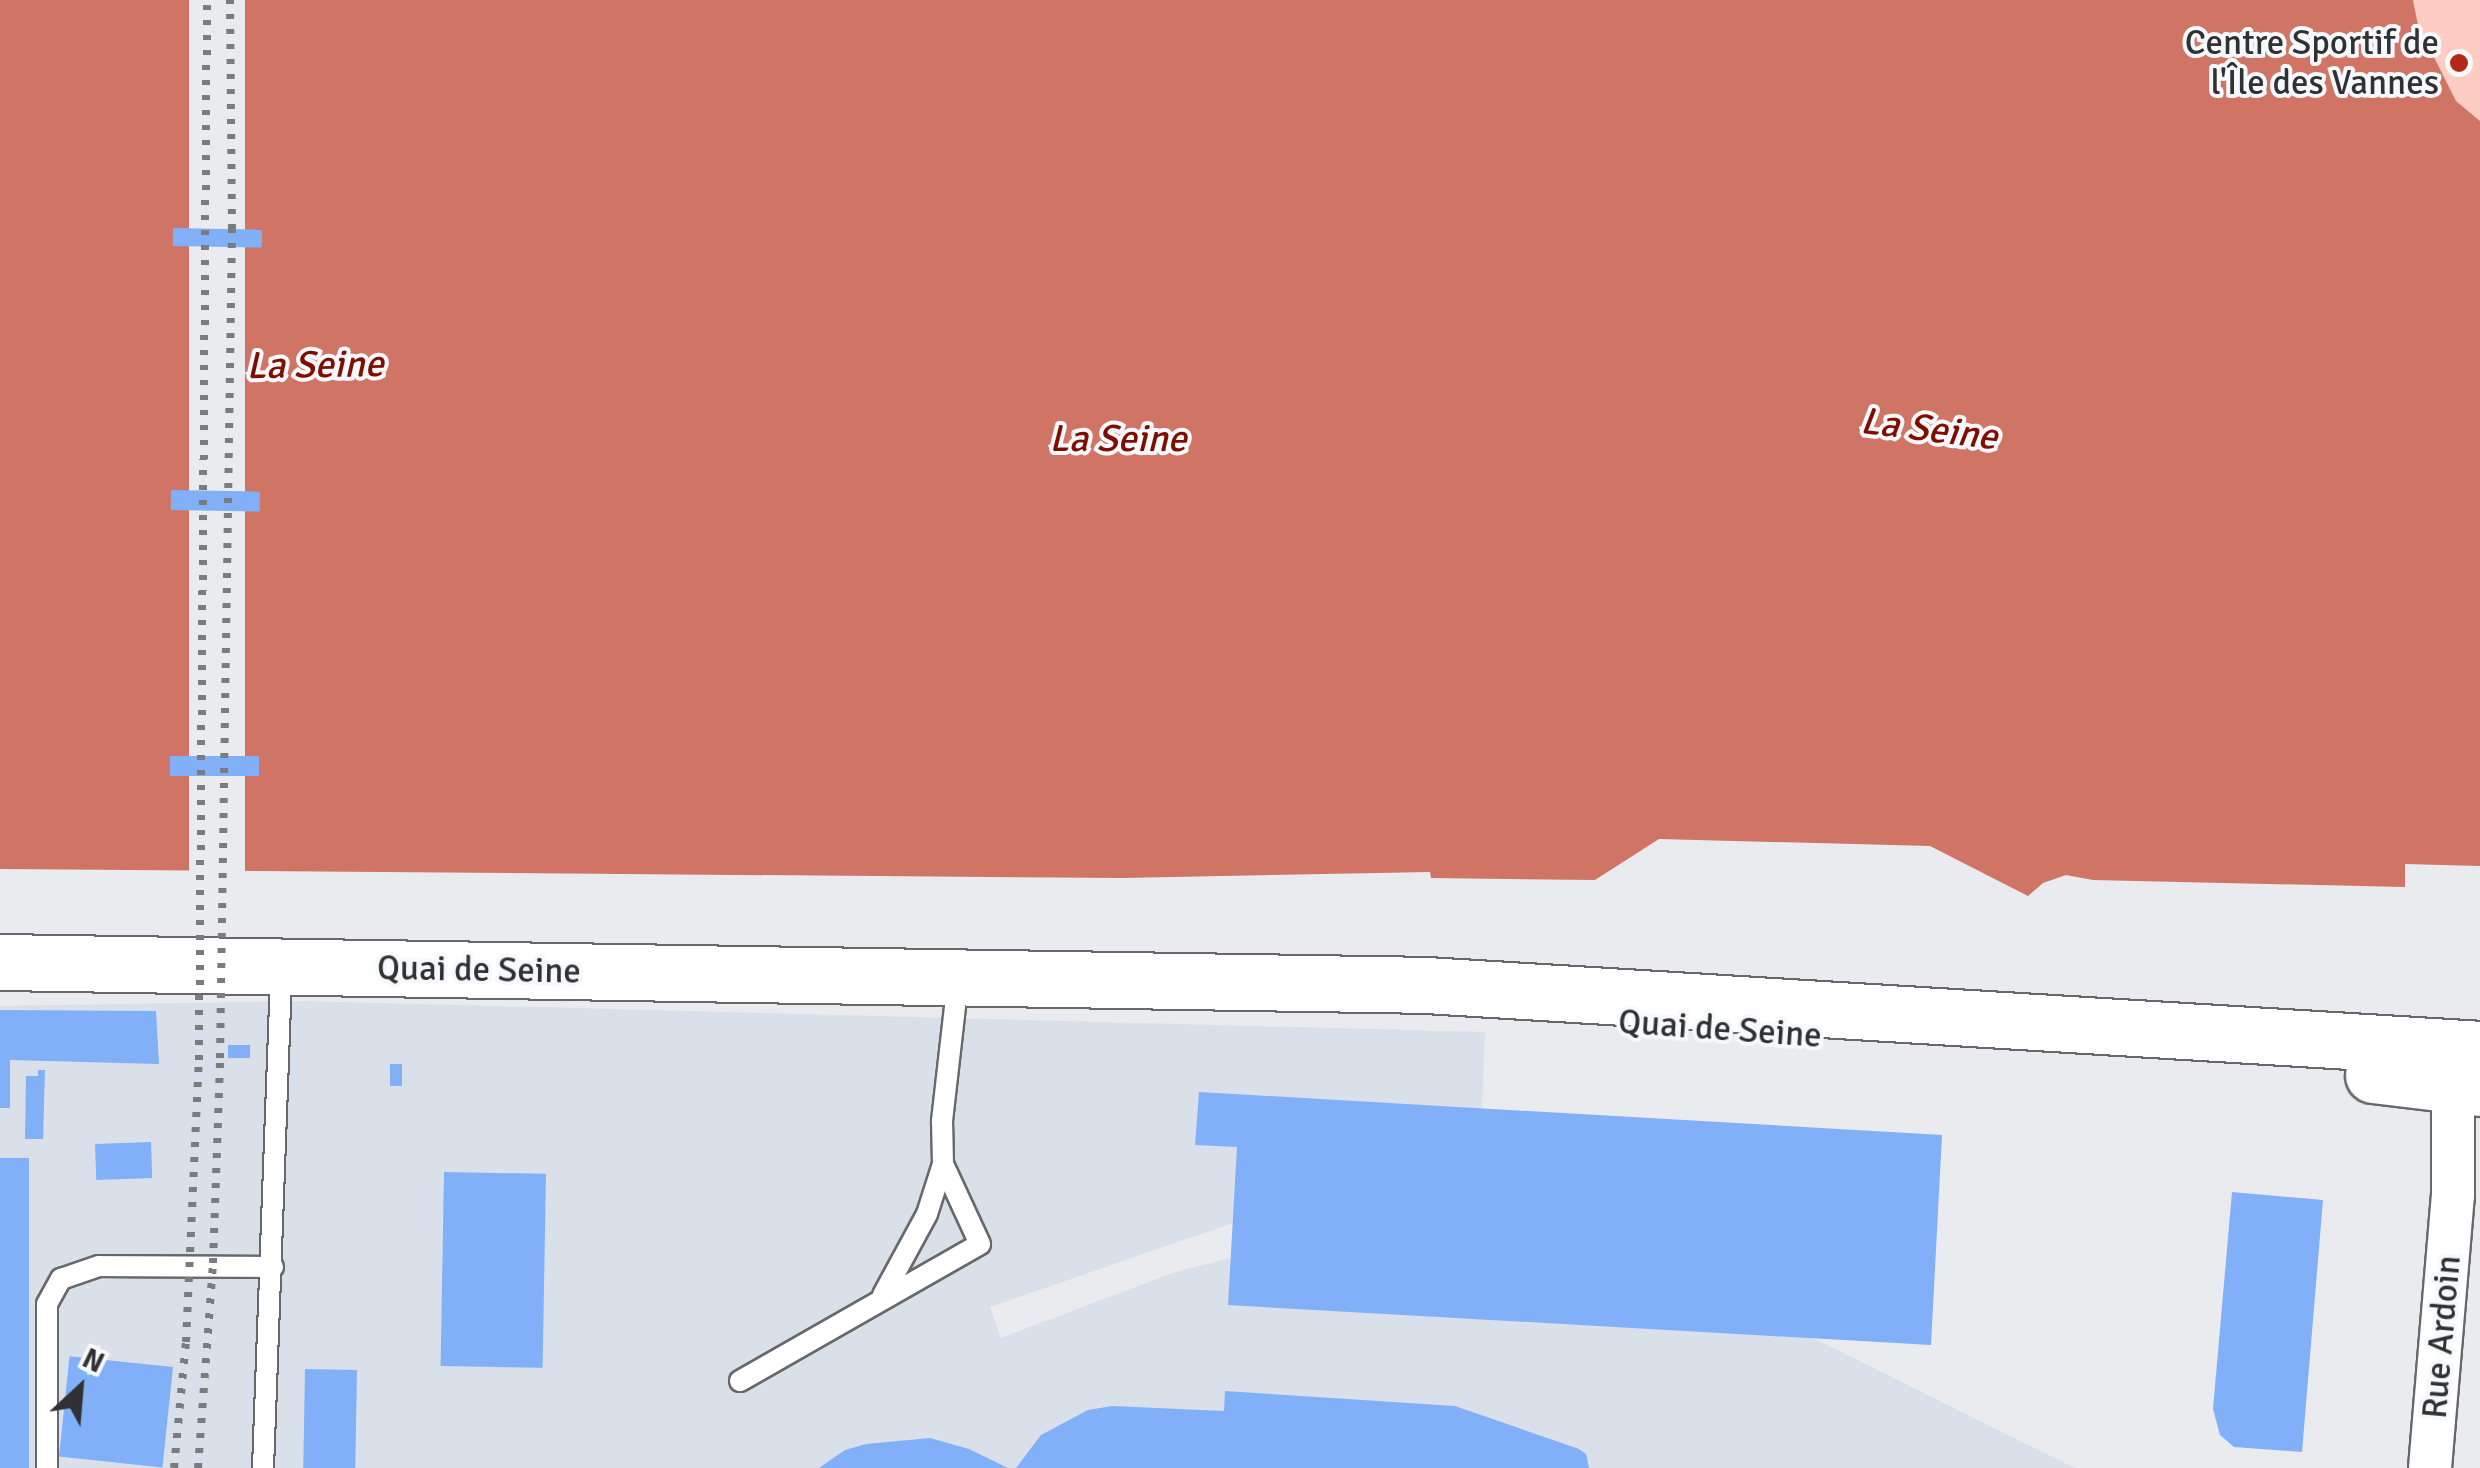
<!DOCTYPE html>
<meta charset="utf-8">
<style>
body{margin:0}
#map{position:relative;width:2480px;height:1468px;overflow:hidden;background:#e9ebee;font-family:Signika,sans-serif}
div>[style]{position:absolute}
.built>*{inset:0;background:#d9e0e9}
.green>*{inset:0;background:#fdcdc3}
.water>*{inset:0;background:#d07565}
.pier>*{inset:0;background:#e9ebee;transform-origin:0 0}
.building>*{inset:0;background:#81b0f9;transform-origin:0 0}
.roads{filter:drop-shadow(2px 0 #67686b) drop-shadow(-2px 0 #67686b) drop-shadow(0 2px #67686b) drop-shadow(0 -2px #67686b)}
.service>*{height:20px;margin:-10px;padding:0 10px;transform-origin:10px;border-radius:10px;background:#fff}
.minor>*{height:42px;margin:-21px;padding:0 21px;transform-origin:21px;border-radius:21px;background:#fff}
.primary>*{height:55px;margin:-27.5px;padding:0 27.5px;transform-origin:27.5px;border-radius:27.5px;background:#fff}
.rail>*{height:8px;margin-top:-4px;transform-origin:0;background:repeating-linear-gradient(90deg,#7b7c7e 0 5px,transparent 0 15px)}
.dots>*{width:28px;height:28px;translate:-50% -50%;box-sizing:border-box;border:5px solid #f6f9fc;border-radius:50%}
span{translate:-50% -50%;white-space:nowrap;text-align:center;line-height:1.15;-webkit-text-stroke:8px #f6f9fc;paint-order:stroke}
.poi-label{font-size:35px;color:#313133}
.right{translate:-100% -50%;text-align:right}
.street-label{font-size:35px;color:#313133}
.water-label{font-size:38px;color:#7f0e01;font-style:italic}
.north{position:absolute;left:30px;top:1338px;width:100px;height:100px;-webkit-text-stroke:8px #f6f9fc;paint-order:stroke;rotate:26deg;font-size:28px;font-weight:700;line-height:40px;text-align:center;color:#313133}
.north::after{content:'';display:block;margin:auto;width:35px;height:45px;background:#313133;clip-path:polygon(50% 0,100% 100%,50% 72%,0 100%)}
</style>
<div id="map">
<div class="built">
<i style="clip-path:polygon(305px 1001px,1485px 1032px,1479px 1177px,1282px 1206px,990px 1307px,1001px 1338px,1178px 1271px,1294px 1242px,1707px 1291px,1819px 1341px,2075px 1468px,0 1468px,0 1006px)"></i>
</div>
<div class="green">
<i style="clip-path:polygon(2413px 0,2480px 0,2480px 121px,2456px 101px,2418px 25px)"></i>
</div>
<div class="water">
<i style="clip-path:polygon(0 0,2413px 0,2418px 25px,2456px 101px,2480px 121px,2480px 866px,2405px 864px,2405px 887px,2093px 880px,2066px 875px,2043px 883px,2028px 896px,1930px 846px,1659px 839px,1595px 880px,1431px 878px,1430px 872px,1122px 878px,0 869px)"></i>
</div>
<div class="pier">
<i style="left:189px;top:0;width:56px;height:875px"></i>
</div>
<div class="building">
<i style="left:173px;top:228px;width:89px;height:18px;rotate:1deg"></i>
<i style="left:171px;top:490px;width:89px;height:20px;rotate:1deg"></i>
<i style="left:170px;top:756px;width:89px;height:20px"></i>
<i style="clip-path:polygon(0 1010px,156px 1011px,159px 1064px,10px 1060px,10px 1108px,0 1108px)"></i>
<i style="left:228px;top:1045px;width:22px;height:13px"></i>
<i style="left:390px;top:1064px;width:12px;height:22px"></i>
<i style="clip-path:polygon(38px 1070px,45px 1070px,43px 1139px,25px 1139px,26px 1076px,38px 1076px)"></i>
<i style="clip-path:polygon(1199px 1092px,1942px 1135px,1931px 1345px,1228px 1305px,1237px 1147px,1195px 1145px)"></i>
<i style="left:151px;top:1142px;width:36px;height:56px;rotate:88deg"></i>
<i style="left:0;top:1158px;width:29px;height:310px"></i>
<i style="left:444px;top:1172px;width:102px;height:194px;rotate:1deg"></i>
<i style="clip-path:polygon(2232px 1192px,2323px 1200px,2302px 1452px,2234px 1447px,2220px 1435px,2213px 1409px)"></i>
<i style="left:173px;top:1367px;width:101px;height:104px;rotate:96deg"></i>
<i style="left:305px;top:1369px;width:52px;height:99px;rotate:1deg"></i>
<i style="clip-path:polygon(1225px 1391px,1455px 1406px,1579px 1449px,1586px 1454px,1589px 1468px,1016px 1468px,1041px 1435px,1088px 1410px,1112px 1406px,1224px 1411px)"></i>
<i style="clip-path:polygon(930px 1438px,969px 1449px,1008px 1468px,819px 1468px,845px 1450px,866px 1444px)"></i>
</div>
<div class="roads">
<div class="service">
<i style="left:883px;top:1295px;width:92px;rotate:-61.5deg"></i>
<i style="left:927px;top:1214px;width:52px;rotate:-72.3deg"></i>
<i style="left:740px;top:1381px;width:276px;rotate:-29.7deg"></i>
<i style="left:980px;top:1244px;width:88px;rotate:-114.8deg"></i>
<i style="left:943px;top:1164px;width:43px;rotate:-91.3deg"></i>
<i style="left:942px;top:1121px;width:141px;rotate:-83.5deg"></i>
<i style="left:47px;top:1468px;width:164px;rotate:-90deg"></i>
<i style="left:47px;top:1304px;width:29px;rotate:-61deg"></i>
<i style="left:61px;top:1279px;width:40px;rotate:-18.9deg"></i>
<i style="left:99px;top:1266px;width:174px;rotate:0.3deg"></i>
<i style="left:263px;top:1468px;width:498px;rotate:-87.9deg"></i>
</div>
<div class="minor">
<i style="left:2430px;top:1468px;width:274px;rotate:-85.2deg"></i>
<i style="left:2453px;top:1195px;width:108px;rotate:-90deg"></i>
</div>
<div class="primary">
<i style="left:0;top:962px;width:1426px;rotate:0.92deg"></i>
<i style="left:1426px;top:985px;width:1056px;rotate:3.47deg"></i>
<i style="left:2373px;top:1075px;width:108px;rotate:6.9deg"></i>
</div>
</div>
<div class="rail">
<i style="left:174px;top:1468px;width:127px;rotate:-84.6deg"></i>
<i style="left:186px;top:1342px;width:282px;rotate:-87.4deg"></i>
<i style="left:199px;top:1060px;width:1060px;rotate:-89.57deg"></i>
<i style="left:198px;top:1468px;width:206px;rotate:-85.8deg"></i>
<i style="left:213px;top:1263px;width:205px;rotate:-88deg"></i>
<i style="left:220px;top:1058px;width:829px;rotate:-89.17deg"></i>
<i style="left:232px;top:229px;width:229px;rotate:-90.5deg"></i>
</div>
<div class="dots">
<i style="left:2459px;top:63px;background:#b52816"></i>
</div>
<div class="poi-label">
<span class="right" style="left:2439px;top:63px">Centre Sportif de<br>l'Île des Vannes</span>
</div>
<div class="street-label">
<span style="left:479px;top:970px;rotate:1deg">Quai de Seine</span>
<span style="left:1720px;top:1029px;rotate:4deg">Quai de Seine</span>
<span style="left:2442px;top:1337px;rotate:-85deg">Rue Ardoin</span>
</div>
<div class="water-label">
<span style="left:315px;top:365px;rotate:-1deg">La Seine</span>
<span style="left:1929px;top:429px;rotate:7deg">La Seine</span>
<span style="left:1118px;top:439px">La Seine</span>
</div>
<div class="north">N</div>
</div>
